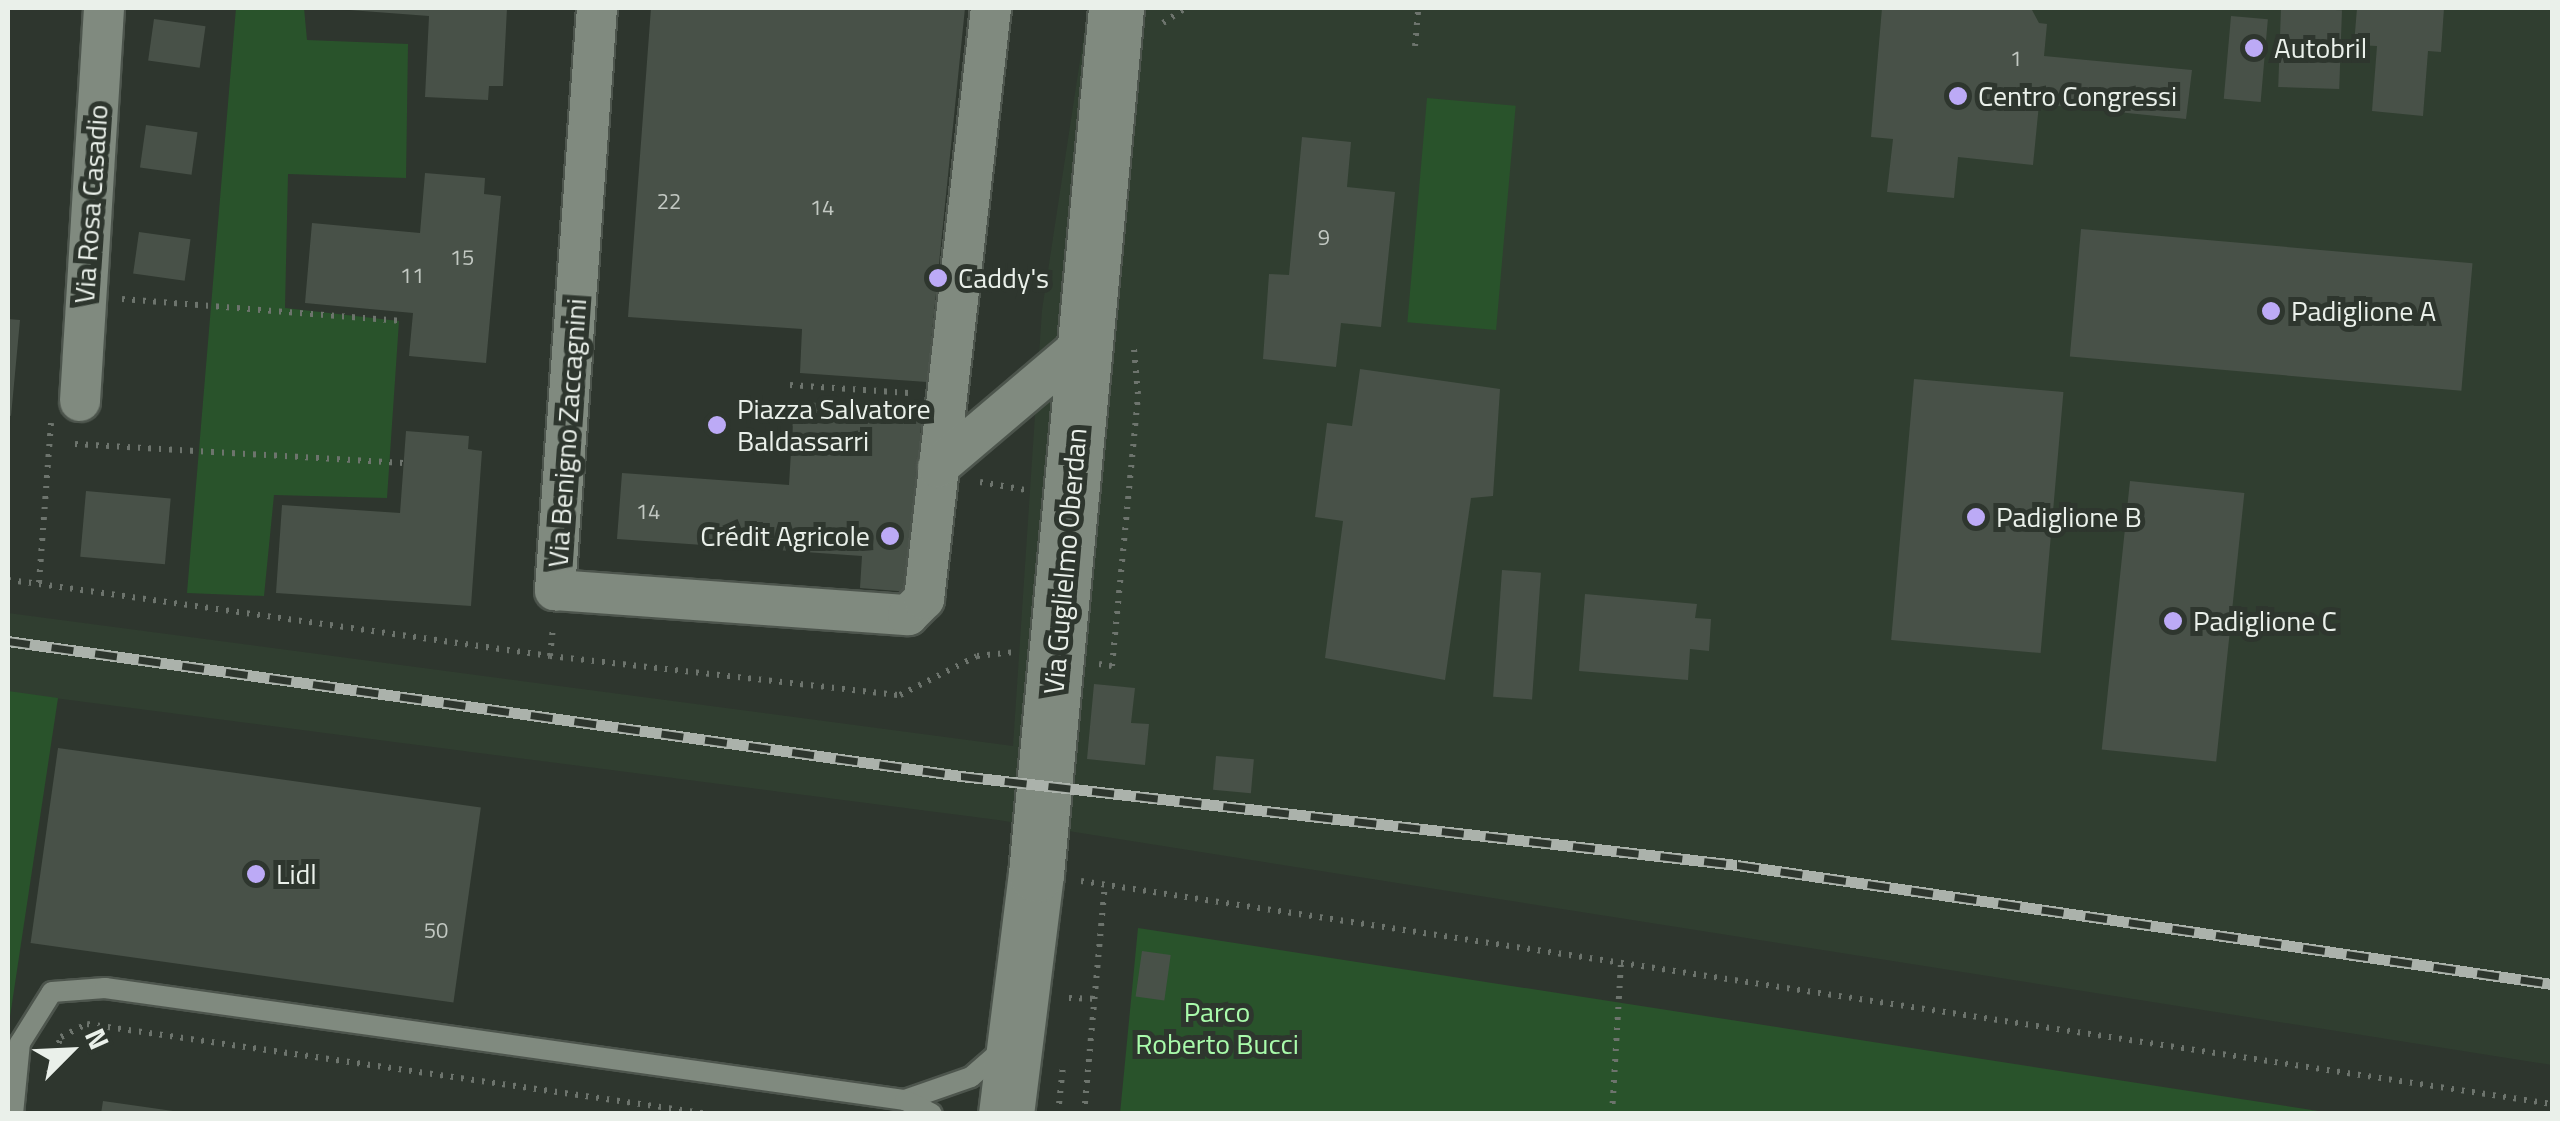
<!DOCTYPE html>
<meta charset="utf-8">
<style>
body{margin:0}
#map{position:relative;width:2560px;height:1121px;overflow:hidden;background:#2e362e;font-family:"Titillium Web",sans-serif}
div>[style]{position:absolute}
.built>*{inset:0;background:#303e30}
.green>*{inset:0;background:#29532b;transform-origin:0 0}
.building>*{inset:0;background:#485148;transform-origin:0 0}
.path>*{height:6px;margin-top:-3px;transform-origin:0;background:repeating-linear-gradient(90deg,#6d746d 0 2.5px,transparent 0 10.5px)}
.roads{filter:drop-shadow(2px 0 #4d554d) drop-shadow(-2px 0 #4d554d) drop-shadow(0 2px #4d554d) drop-shadow(0 -2px #4d554d)}
.service>*{height:20px;margin:-10px;padding:0 10px;transform-origin:10px;border-radius:10px;background:#808a7f}
.minor>*{height:40px;margin:-20px;padding:0 20px;transform-origin:20px;border-radius:20px;background:#808a7f}
.secondary>*{height:55px;margin:-27.5px;padding:0 27.5px;transform-origin:27.5px;border-radius:27.5px;background:#808a7f}
.rail>*{height:11px;margin-top:-5.5px;transform-origin:0;background:repeating-linear-gradient(90deg,#2e362e 0 22px,#abb2ab 0 44px);box-sizing:border-box;border-block:2px solid #abb2ab}
.dots>*{width:28px;height:28px;translate:-50% -50%;box-sizing:border-box;border:5px solid #2e362e;border-radius:50%}
span{translate:-50% -50%;white-space:nowrap;text-align:center;line-height:1.15;-webkit-text-stroke:10px #2e362e;paint-order:stroke}
.number-label{font-size:22px;color:#c2c8c2}
.number-label span{-webkit-text-stroke-width:0}
.poi-label{font-size:28px;color:#eaf0ea}
.left{translate:0 -50%;text-align:left}
.right{translate:-100% -50%;text-align:right}
.street-label{font-size:28px;color:#eaf0ea}
.park-label{font-size:28px;color:#a9fbab}
.frame{position:absolute;inset:0;border:10px solid #eaf0ea;pointer-events:none}
.north{position:absolute;left:20px;top:1001px;width:100px;height:100px;-webkit-text-stroke:8px #2e362e;paint-order:stroke;rotate:66deg;font-size:28px;font-weight:700;line-height:40px;text-align:center;color:#eaf0ea}
.north::after{content:'';display:block;margin:auto;width:35px;height:45px;background:#eaf0ea;clip-path:polygon(50% 0,100% 100%,50% 72%,0 100%)}
</style>
<div id="map">
<div class="built">
<i style="clip-path:polygon(1088px 8px,2552px 8px,2552px 1065px,998px 820px,8px 692px,8px 613px,1013px 746px,1042px 310px)"></i>
</div>
<div class="green">
<i style="clip-path:polygon(236px 8px,304px 8px,307px 40px,408px 44px,406px 178px,288px 174px,285px 308px,399px 321px,387px 498px,274px 495px,264px 596px,187px 593px)"></i>
<i style="left:1427px;top:98px;width:89px;height:225px;rotate:5deg"></i>
<i style="clip-path:polygon(8px 691px,58px 698px,8px 1030px)"></i>
<i style="clip-path:polygon(1138px 928px,2331px 1113px,1120px 1114px)"></i>
</div>
<div class="building">
<i style="clip-path:polygon(323px 8px,507px 8px,503px 86px,489px 86px,488px 100px,425px 97px,429px 16px)"></i>
<i style="clip-path:polygon(651px 8px,965px 8px,927px 382px,800px 373px,802px 329px,628px 317px)"></i>
<i style="clip-path:polygon(1882px 8px,2031px 8px,2039px 23px,2047px 24px,2044px 56px,2192px 70px,2186px 119px,2039px 104px,2033px 165px,1958px 157px,1954px 198px,1887px 192px,1893px 139px,1871px 137px)"></i>
<i style="left:2281px;top:8px;width:61px;height:79px;rotate:2deg"></i>
<i style="clip-path:polygon(2357px 8px,2444px 8px,2441px 52px,2428px 51px,2423px 116px,2372px 111px,2377px 46px,2354px 45px)"></i>
<i style="left:2231px;top:16px;width:37px;height:83px;rotate:5deg"></i>
<i style="left:154px;top:19px;width:52px;height:42px;rotate:8deg"></i>
<i style="left:146px;top:125px;width:52px;height:43px;rotate:8deg"></i>
<i style="clip-path:polygon(1302px 137px,1351px 142px,1347px 187px,1395px 192px,1381px 327px,1341px 323px,1336px 367px,1263px 359px,1269px 274px,1289px 275px)"></i>
<i style="clip-path:polygon(425px 173px,485px 178px,484px 194px,501px 196px,486px 363px,409px 356px,413px 313px,305px 303px,312px 223px,420px 233px)"></i>
<i style="left:2081px;top:229px;width:393px;height:128px;rotate:5deg"></i>
<i style="left:139px;top:232px;width:52px;height:42px;rotate:8deg"></i>
<i style="clip-path:polygon(8px 319px,20px 320px,11px 416px,8px 415px)"></i>
<i style="clip-path:polygon(1360px 369px,1500px 389px,1493px 496px,1471px 498px,1445px 680px,1325px 658px,1343px 521px,1315px 517px,1327px 423px,1352px 426px)"></i>
<i style="left:1914px;top:379px;width:150px;height:262px;rotate:5deg"></i>
<i style="clip-path:polygon(794px 401px,922px 411px,910px 592px,860px 588px,862px 556px,617px 539px,622px 473px,789px 485px)"></i>
<i style="clip-path:polygon(406px 431px,469px 436px,468px 449px,482px 451px,471px 606px,276px 593px,282px 505px,400px 513px)"></i>
<i style="left:2130px;top:481px;width:115px;height:270px;rotate:6deg"></i>
<i style="left:86px;top:491px;width:85px;height:66px;rotate:5deg"></i>
<i style="left:1502px;top:570px;width:39px;height:127px;rotate:4deg"></i>
<i style="clip-path:polygon(1585px 594px,1697px 604px,1695px 618px,1711px 619px,1709px 651px,1690px 649px,1688px 680px,1579px 671px)"></i>
<i style="clip-path:polygon(1094px 684px,1135px 688px,1131px 723px,1149px 724px,1145px 765px,1087px 759px)"></i>
<i style="left:58px;top:748px;width:427px;height:197px;rotate:8deg"></i>
<i style="left:1216px;top:756px;width:38px;height:34px;rotate:5deg"></i>
<i style="left:1142px;top:951px;width:29px;height:46px;rotate:8deg"></i>
<i style="clip-path:polygon(103px 1101px,173px 1111px,173px 1114px,101px 1114px)"></i>
</div>
<div class="path">
<i style="left:1163px;top:23px;width:27px;rotate:-34deg"></i>
<i style="left:1415px;top:46px;width:38px;rotate:-85deg"></i>
<i style="left:122px;top:299px;width:278px;rotate:4.5deg"></i>
<i style="left:790px;top:385px;width:119px;rotate:3.8deg"></i>
<i style="left:51px;top:423px;width:161px;rotate:94.3deg"></i>
<i style="left:39px;top:584px;width:516px;rotate:8.02deg"></i>
<i style="left:550px;top:656px;width:352px;rotate:6.4deg"></i>
<i style="left:900px;top:695px;width:86px;rotate:-26.9deg"></i>
<i style="left:977px;top:656px;width:37px;rotate:-6deg"></i>
<i style="left:75px;top:444px;width:329px;rotate:3.3deg"></i>
<i style="left:980px;top:482px;width:47px;rotate:9.9deg"></i>
<i style="left:8px;top:580px;width:31px;rotate:7deg"></i>
<i style="left:550px;top:656px;width:29px;rotate:-84deg"></i>
<i style="left:1099px;top:664px;width:13px;rotate:9deg"></i>
<i style="left:1112px;top:666px;width:273px;rotate:-84.5deg"></i>
<i style="left:1138px;top:394px;width:45px;rotate:-95.1deg"></i>
<i style="left:1081px;top:881px;width:1488px;rotate:8.62deg"></i>
<i style="left:1069px;top:998px;width:24px;rotate:2deg"></i>
<i style="left:49px;top:1073px;width:38px;rotate:-72deg"></i>
<i style="left:61px;top:1037px;width:29px;rotate:-27deg"></i>
<i style="left:87px;top:1024px;width:628px;rotate:8.23deg"></i>
<i style="left:1058px;top:1114px;width:48px;rotate:-84.1deg"></i>
<i style="left:1084px;top:1114px;width:231px;rotate:-84.8deg"></i>
<i style="left:1612px;top:1114px;width:152px;rotate:-86.6deg"></i>
</div>
<div class="roads">
<div class="service">
<i style="left:905px;top:1100px;width:70px;rotate:-19.2deg"></i>
<i style="left:971px;top:1077px;width:41px;rotate:-41.1deg"></i>
<i style="left:13px;top:1114px;width:71px;rotate:-84.4deg"></i>
<i style="left:20px;top:1043px;width:60px;rotate:-57.9deg"></i>
<i style="left:52px;top:992px;width:53px;rotate:-4.3deg"></i>
<i style="left:105px;top:988px;width:808px;rotate:7.97deg"></i>
<i style="left:905px;top:1100px;width:30px;rotate:27deg"></i>
</div>
<div class="minor">
<i style="left:597px;top:8px;width:584px;rotate:94.13deg"></i>
<i style="left:555px;top:590px;width:354px;rotate:4.1deg"></i>
<i style="left:908px;top:615px;width:23px;rotate:-45deg"></i>
<i style="left:924px;top:599px;width:595px;rotate:-83.53deg"></i>
<i style="left:80px;top:401px;width:394px;rotate:-86.5deg"></i>
<i style="left:938px;top:467px;width:192px;rotate:-40.3deg"></i>
</div>
<div class="secondary">
<i style="left:1006px;top:1114px;width:242px;rotate:-82.9deg"></i>
<i style="left:1036px;top:874px;width:870px;rotate:-84.72deg"></i>
</div>
</div>
<div class="rail">
<i style="left:8px;top:641px;width:963px;rotate:8.06deg"></i>
<i style="left:961px;top:776px;width:781px;rotate:6.54deg"></i>
<i style="left:1737px;top:865px;width:824px;rotate:8.31deg"></i>
</div>
<div class="dots">
<i style="left:2254px;top:48px;background:#bcaaf6"></i>
<i style="left:1958px;top:96px;background:#bcaaf6"></i>
<i style="left:938px;top:278px;background:#bcaaf6"></i>
<i style="left:2271px;top:311px;background:#bcaaf6"></i>
<i style="left:717px;top:425px;background:#bcaaf6"></i>
<i style="left:1976px;top:517px;background:#bcaaf6"></i>
<i style="left:890px;top:536px;background:#bcaaf6"></i>
<i style="left:2173px;top:621px;background:#bcaaf6"></i>
<i style="left:256px;top:874px;background:#bcaaf6"></i>
</div>
<div class="number-label">
<span style="left:2016px;top:59px">1</span>
<span style="left:669px;top:202px">22</span>
<span style="left:822px;top:208px">14</span>
<span style="left:1324px;top:238px">9</span>
<span style="left:462px;top:258px">15</span>
<span style="left:412px;top:276px">11</span>
<span style="left:648px;top:512px">14</span>
<span style="left:436px;top:931px">50</span>
</div>
<div class="poi-label">
<span class="left" style="left:2274px;top:48px">Autobril</span>
<span class="left" style="left:1978px;top:96px">Centro Congressi</span>
<span class="left" style="left:958px;top:278px">Caddy's</span>
<span class="left" style="left:2291px;top:311px">Padiglione A</span>
<span class="left" style="left:737px;top:425px">Piazza Salvatore<br>Baldassarri</span>
<span class="left" style="left:1996px;top:517px">Padiglione B</span>
<span class="right" style="left:870px;top:536px">Crédit Agricole</span>
<span class="left" style="left:2193px;top:621px">Padiglione C</span>
<span class="left" style="left:276px;top:874px">Lidl</span>
</div>
<div class="street-label">
<span style="left:91px;top:204px;rotate:-86deg">Via Rosa Casadio</span>
<span style="left:567px;top:433px;rotate:-86deg">Via Benigno Zaccagnini</span>
<span style="left:1065px;top:561px;rotate:-85deg">Via Guglielmo Oberdan</span>
</div>
<div class="park-label">
<span style="left:1217px;top:1028px">Parco<br>Roberto Bucci</span>
</div>
<div class="frame"></div>
<div class="north">N</div>
</div>
